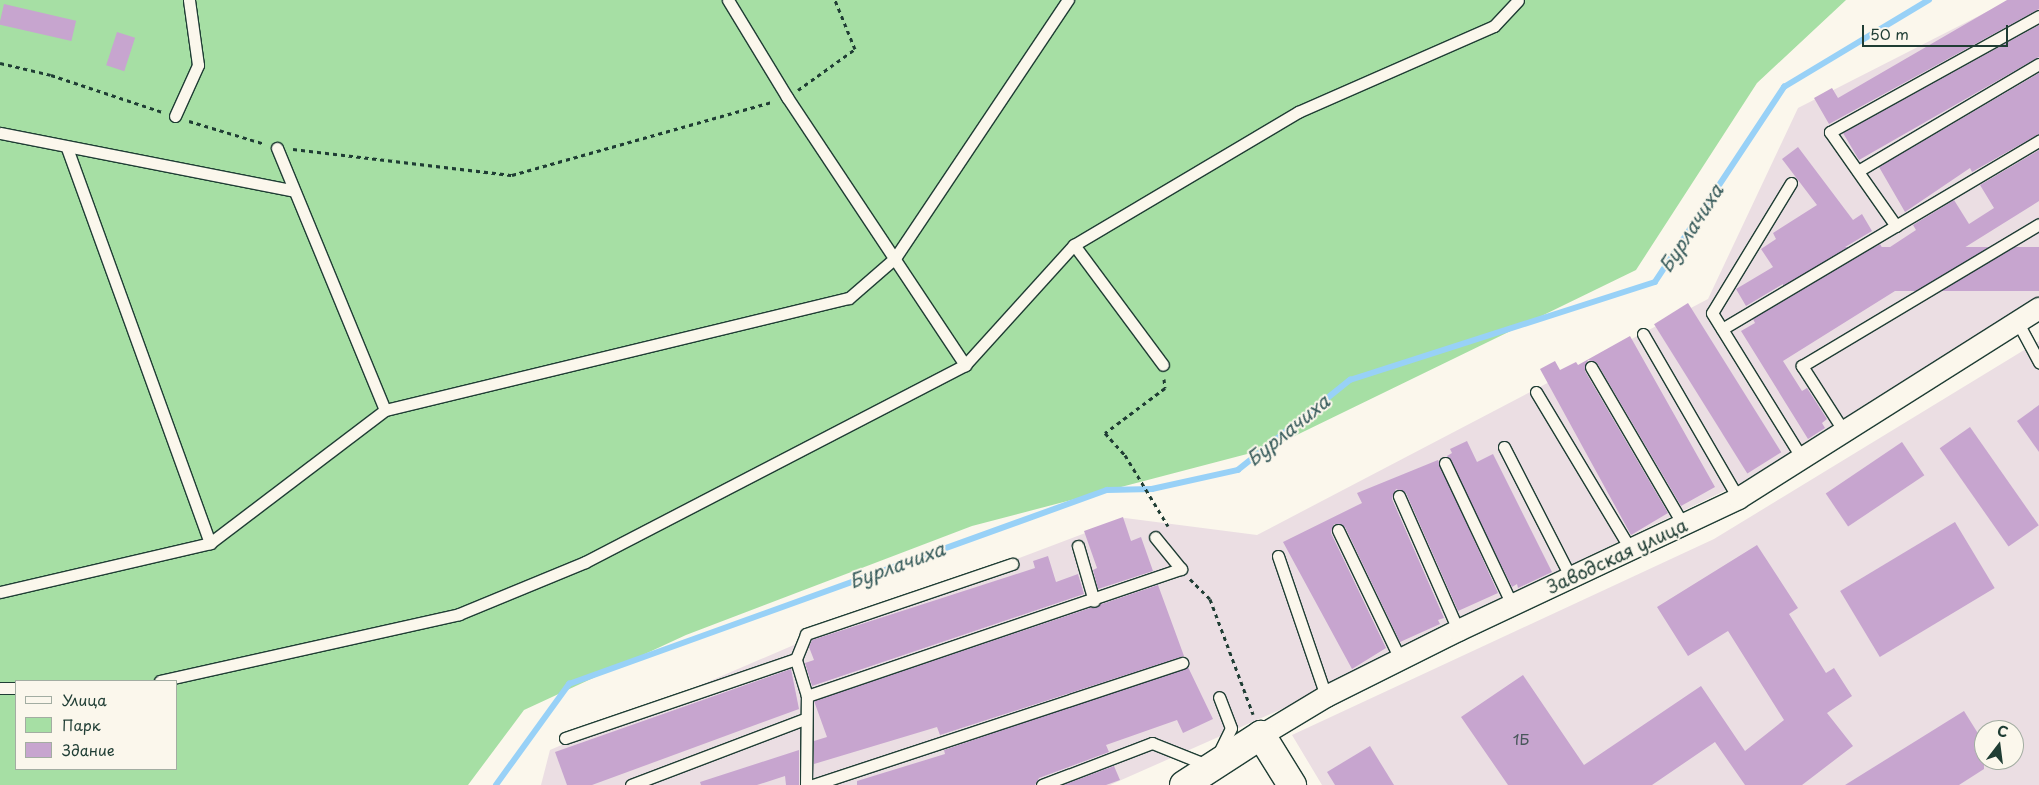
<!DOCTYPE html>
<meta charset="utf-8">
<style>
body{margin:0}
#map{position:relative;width:2039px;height:785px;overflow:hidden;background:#fbf7ec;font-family:"Playpen Sans",sans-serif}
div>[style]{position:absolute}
.built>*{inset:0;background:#ebdee3}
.green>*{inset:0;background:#a6dfa4}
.stream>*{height:5.5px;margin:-2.75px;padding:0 2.75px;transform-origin:2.75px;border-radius:2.75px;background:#98d1f7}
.building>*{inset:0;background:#c7a5cf;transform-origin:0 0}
.path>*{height:3px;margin-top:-1.5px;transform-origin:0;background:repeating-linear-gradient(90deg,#1f3d34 0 4px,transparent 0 8px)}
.roads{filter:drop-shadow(1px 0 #1f3d34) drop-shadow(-1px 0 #1f3d34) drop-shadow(0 1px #1f3d34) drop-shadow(0 -1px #1f3d34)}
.lane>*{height:11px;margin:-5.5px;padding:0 5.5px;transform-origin:5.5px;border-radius:5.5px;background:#fbf7ec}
.street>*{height:21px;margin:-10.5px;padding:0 10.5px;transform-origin:10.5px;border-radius:10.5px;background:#fbf7ec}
.secondary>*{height:28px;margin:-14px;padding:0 14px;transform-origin:14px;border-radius:14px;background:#fbf7ec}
span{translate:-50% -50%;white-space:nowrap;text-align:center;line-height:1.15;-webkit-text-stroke:4px #fbf7ec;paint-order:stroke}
.number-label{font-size:15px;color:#49575b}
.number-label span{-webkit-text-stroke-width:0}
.street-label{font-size:18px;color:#1f3d34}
.water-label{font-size:19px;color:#375b5b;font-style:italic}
.legend{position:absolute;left:15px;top:680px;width:162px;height:90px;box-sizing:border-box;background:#fbf7ec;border:1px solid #a3ada2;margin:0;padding:6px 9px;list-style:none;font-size:15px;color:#1f3d34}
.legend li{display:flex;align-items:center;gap:10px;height:25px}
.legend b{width:25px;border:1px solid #a3ada2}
.north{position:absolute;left:1974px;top:720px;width:50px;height:50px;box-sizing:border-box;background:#fbf7ec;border:1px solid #a3ada2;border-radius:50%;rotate:15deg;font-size:14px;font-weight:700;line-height:20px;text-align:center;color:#1f3d34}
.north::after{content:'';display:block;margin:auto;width:18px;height:22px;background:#1f3d34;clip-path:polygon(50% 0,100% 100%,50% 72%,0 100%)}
.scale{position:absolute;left:1862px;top:25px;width:146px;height:22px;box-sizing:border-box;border:2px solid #1f3d34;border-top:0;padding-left:6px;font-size:15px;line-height:18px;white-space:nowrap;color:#1f3d34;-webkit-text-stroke:4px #fbf7ec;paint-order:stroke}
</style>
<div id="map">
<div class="built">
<i style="clip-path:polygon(2010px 0,2039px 0,2039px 301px,1741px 483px,1491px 603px,1336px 685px,1110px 785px,541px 785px,550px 750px,824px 632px,1125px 518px,1257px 535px,1708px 299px,1798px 108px)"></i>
<i style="clip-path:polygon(evenodd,2039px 341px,2039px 785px,1322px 785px,1292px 735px,1714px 539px,2039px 341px,1984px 730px,2014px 730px,2014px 760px,1984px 760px,1984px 730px)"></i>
</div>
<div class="green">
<i style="clip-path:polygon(evenodd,0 0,1846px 0,1757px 83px,1636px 270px,1270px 448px,972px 526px,686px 635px,524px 710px,468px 785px,0 785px,0 0,16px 681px,176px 681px,176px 769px,16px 769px,16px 681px)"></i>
</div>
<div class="stream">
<i style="left:496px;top:785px;width:125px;rotate:-54.1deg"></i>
<i style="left:569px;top:684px;width:572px;rotate:-19.83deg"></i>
<i style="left:1107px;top:490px;width:45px;rotate:-1.3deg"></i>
<i style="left:1152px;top:489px;width:88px;rotate:-12.5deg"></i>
<i style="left:1238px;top:470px;width:144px;rotate:-38.8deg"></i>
<i style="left:1350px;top:380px;width:320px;rotate:-17.8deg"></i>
<i style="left:1655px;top:282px;width:234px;rotate:-56.5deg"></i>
<i style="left:1784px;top:87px;width:169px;rotate:-31deg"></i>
</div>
<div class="building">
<i style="clip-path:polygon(2007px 0,2039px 0,2039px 9px,1829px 124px,1814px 98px,1832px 88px,1838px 98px)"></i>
<i style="left:4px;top:4px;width:74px;height:21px;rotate:13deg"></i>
<i style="clip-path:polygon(2039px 25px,2039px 57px,1859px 160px,1843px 133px)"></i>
<i style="left:117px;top:32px;width:19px;height:35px;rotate:18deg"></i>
<i style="clip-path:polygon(2039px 73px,2039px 134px,1972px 172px,1970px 168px,1905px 212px,1879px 167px)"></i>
<i style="clip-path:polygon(1798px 147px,1853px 220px,1862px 214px,1872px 231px,1746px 306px,1736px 289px,1773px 267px,1761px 249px,1776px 239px,1773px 233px,1817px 205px,1782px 159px)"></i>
<i style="clip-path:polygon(2039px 150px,2039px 201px,1783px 361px,1802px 391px,1807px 388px,1827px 419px,1822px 423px,1825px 428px,1808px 439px,1741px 331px,1755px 323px,1753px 319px,1880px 244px,1884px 251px,1916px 230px,1913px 225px,1954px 200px,1969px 224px,1994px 208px,1980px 185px)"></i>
<i style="left:2039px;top:247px;width:44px;height:256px;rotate:90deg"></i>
<i style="left:1688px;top:303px;width:176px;height:40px;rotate:58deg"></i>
<i style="clip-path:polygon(1630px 336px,1715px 487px,1681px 506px,1597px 363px,1588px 360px,1585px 371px,1668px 513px,1631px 535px,1540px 369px,1555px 361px,1560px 370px,1576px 362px,1578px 365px)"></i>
<i style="clip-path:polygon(2039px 405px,2039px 452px,2017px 421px)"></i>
<i style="left:1970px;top:427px;width:120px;height:37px;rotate:55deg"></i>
<i style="clip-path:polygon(1467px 441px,1477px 462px,1493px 454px,1552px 572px,1518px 588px,1517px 584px,1512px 587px,1447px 456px,1452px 453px,1450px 449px)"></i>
<i style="left:1902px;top:442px;width:40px;height:92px;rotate:56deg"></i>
<i style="clip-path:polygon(1438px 460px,1498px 593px,1458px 611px,1406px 493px,1396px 489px,1392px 499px,1444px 618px,1438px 620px,1440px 624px,1400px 642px,1345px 527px,1334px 524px,1331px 533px,1386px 648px,1352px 669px,1283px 542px,1362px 503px,1357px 493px)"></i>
<i style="clip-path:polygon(1123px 517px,1131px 541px,1141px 537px,1153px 571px,1098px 589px,1093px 570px,1097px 568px,1084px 531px)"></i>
<i style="left:1955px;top:522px;width:77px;height:134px;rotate:59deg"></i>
<i style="clip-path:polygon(1757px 545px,1798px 608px,1789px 614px,1826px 673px,1834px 668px,1852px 696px,1827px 713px,1853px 746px,1802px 785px,1745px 785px,1715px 742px,1652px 785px,1508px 785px,1461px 717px,1523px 675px,1584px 765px,1701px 686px,1745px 751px,1784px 720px,1728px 631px,1688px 656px,1657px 607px)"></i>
<i style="clip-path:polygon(1048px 556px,1056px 582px,1078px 574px,1084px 594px,812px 686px,805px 663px,814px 660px,809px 647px,812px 640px,1035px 568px,1033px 561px)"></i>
<i style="clip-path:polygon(1158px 585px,1184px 656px,940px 735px,937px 727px,814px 764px,814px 741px,827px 737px,814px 701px)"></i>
<i style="clip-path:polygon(1188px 667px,1213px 719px,1183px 733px,1177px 720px,1106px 745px,1109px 752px,1039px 778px,1035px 785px,857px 785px,857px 781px,945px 754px,944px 750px)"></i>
<i style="clip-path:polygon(791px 669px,799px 709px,592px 785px,567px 785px,555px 752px)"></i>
<i style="clip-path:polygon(1964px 711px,1984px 743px,1984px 769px,1959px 785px,1845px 785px)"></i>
<i style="clip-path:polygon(1370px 746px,1394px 785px,1335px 785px,1327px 772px)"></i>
<i style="clip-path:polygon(799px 750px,799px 785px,786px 785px,785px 776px,757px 785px,701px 785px,700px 782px)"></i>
<i style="clip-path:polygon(1114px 766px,1120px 780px,1106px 785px,1063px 785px)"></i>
</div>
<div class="path">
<i style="left:0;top:63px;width:52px;rotate:13.2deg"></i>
<i style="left:51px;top:75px;width:117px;rotate:18.4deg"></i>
<i style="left:798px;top:90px;width:70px;rotate:-35.7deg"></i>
<i style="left:855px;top:49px;width:53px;rotate:-112.2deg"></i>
<i style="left:189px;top:121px;width:79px;rotate:16.8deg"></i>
<i style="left:293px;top:149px;width:221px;rotate:6.8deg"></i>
<i style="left:512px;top:175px;width:270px;rotate:-15.7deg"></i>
<i style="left:1164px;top:379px;width:9px;rotate:84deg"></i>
<i style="left:1165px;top:388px;width:75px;rotate:143.1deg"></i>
<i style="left:1105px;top:433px;width:30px;rotate:48deg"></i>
<i style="left:1125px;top:455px;width:83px;rotate:58.8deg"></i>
<i style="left:1190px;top:579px;width:28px;rotate:45deg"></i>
<i style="left:1210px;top:599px;width:123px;rotate:69.5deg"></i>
</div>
<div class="roads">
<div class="lane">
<i style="left:728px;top:0;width:114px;rotate:58.7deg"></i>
<i style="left:787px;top:97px;width:322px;rotate:56.4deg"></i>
<i style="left:175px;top:116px;width:56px;rotate:-65.7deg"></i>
<i style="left:198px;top:65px;width:66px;rotate:-97.9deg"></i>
<i style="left:0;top:133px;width:297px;rotate:11.1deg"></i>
<i style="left:67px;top:148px;width:420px;rotate:70.1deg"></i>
<i style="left:277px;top:148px;width:283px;rotate:67.6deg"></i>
<i style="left:1858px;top:171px;width:210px;rotate:-30.6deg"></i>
<i style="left:1791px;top:183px;width:152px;rotate:121.3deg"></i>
<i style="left:1712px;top:313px;width:173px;rotate:58.2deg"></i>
<i style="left:1896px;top:226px;width:115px;rotate:-125.1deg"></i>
<i style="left:1830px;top:132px;width:239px;rotate:-29deg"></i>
<i style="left:1074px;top:245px;width:149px;rotate:53.4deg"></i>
<i style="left:2017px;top:321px;width:47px;rotate:61.8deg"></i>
<i style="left:1722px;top:329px;width:369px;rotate:-30.7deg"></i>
<i style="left:1643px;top:334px;width:190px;rotate:59.9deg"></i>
<i style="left:1591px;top:367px;width:184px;rotate:59.7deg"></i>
<i style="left:1536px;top:392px;width:184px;rotate:59deg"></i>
<i style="left:1845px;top:433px;width:80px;rotate:-122.7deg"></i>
<i style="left:1802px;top:366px;width:276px;rotate:-30.9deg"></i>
<i style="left:1504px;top:447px;width:147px;rotate:62.9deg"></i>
<i style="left:1445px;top:463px;width:157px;rotate:64.7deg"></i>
<i style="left:1399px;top:496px;width:146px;rotate:66.2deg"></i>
<i style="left:1338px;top:530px;width:143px;rotate:64.3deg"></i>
<i style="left:1078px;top:546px;width:57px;rotate:73.8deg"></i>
<i style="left:1278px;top:556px;width:148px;rotate:71.1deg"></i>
<i style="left:0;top:592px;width:216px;rotate:-13.1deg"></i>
<i style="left:210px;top:543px;width:220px;rotate:-37.2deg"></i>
<i style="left:385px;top:410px;width:477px;rotate:-13.6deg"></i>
<i style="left:849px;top:298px;width:61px;rotate:-41deg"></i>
<i style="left:895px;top:258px;width:311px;rotate:-56.2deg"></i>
<i style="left:160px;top:681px;width:306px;rotate:-12.6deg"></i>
<i style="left:459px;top:614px;width:136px;rotate:-22.4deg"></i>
<i style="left:585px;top:562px;width:428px;rotate:-27.4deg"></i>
<i style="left:965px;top:365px;width:162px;rotate:-47.8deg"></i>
<i style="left:1074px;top:245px;width:261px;rotate:-30.7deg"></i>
<i style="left:1298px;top:112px;width:214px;rotate:-23.7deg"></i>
<i style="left:1494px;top:26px;width:35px;rotate:-47deg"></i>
<i style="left:0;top:688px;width:16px"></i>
<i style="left:807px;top:696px;width:395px;rotate:-18.8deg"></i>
<i style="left:1181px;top:569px;width:41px;rotate:-129.1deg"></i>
<i style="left:565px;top:738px;width:244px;rotate:-18.9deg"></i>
<i style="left:631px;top:785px;width:186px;rotate:-20.8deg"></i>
<i style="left:806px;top:785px;width:89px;rotate:-89.4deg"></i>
<i style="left:807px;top:696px;width:39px;rotate:-107deg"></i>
<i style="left:796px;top:659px;width:27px;rotate:-68deg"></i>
<i style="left:806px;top:634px;width:218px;rotate:-18.8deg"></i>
<i style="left:813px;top:785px;width:389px;rotate:-18.3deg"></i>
<i style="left:1042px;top:785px;width:118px;rotate:-20.9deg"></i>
<i style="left:1152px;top:743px;width:65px;rotate:21.8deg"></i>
<i style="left:1212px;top:767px;width:43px;rotate:-64deg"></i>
<i style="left:1231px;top:728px;width:33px;rotate:-111deg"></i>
</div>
<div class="street">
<i style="left:1261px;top:735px;width:76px;rotate:-31deg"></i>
<i style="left:1326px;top:696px;width:148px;rotate:-26.6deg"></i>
<i style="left:1458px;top:630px;width:310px;rotate:-25.2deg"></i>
<i style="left:1738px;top:498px;width:356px;rotate:-32.3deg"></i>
</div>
<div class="secondary">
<i style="left:1184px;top:785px;width:92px;rotate:-33deg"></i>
<i style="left:1261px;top:735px;width:59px;rotate:58.2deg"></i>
</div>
</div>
<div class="number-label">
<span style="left:1521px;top:739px">1Б</span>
</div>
<div class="street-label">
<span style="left:1617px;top:556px;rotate:-25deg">Заводская улица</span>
</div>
<div class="water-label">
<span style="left:1691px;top:228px;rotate:-57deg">Бурлачиха</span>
<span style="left:1288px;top:430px;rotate:-39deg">Бурлачиха</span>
<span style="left:897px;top:565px;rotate:-20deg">Бурлачиха</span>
</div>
<ul class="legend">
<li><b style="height:6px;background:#fbf7ec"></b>Улица</li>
<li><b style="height:14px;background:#a6dfa4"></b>Парк</li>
<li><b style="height:14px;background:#c7a5cf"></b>Здание</li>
</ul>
<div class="north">С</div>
<div class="scale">50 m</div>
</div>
